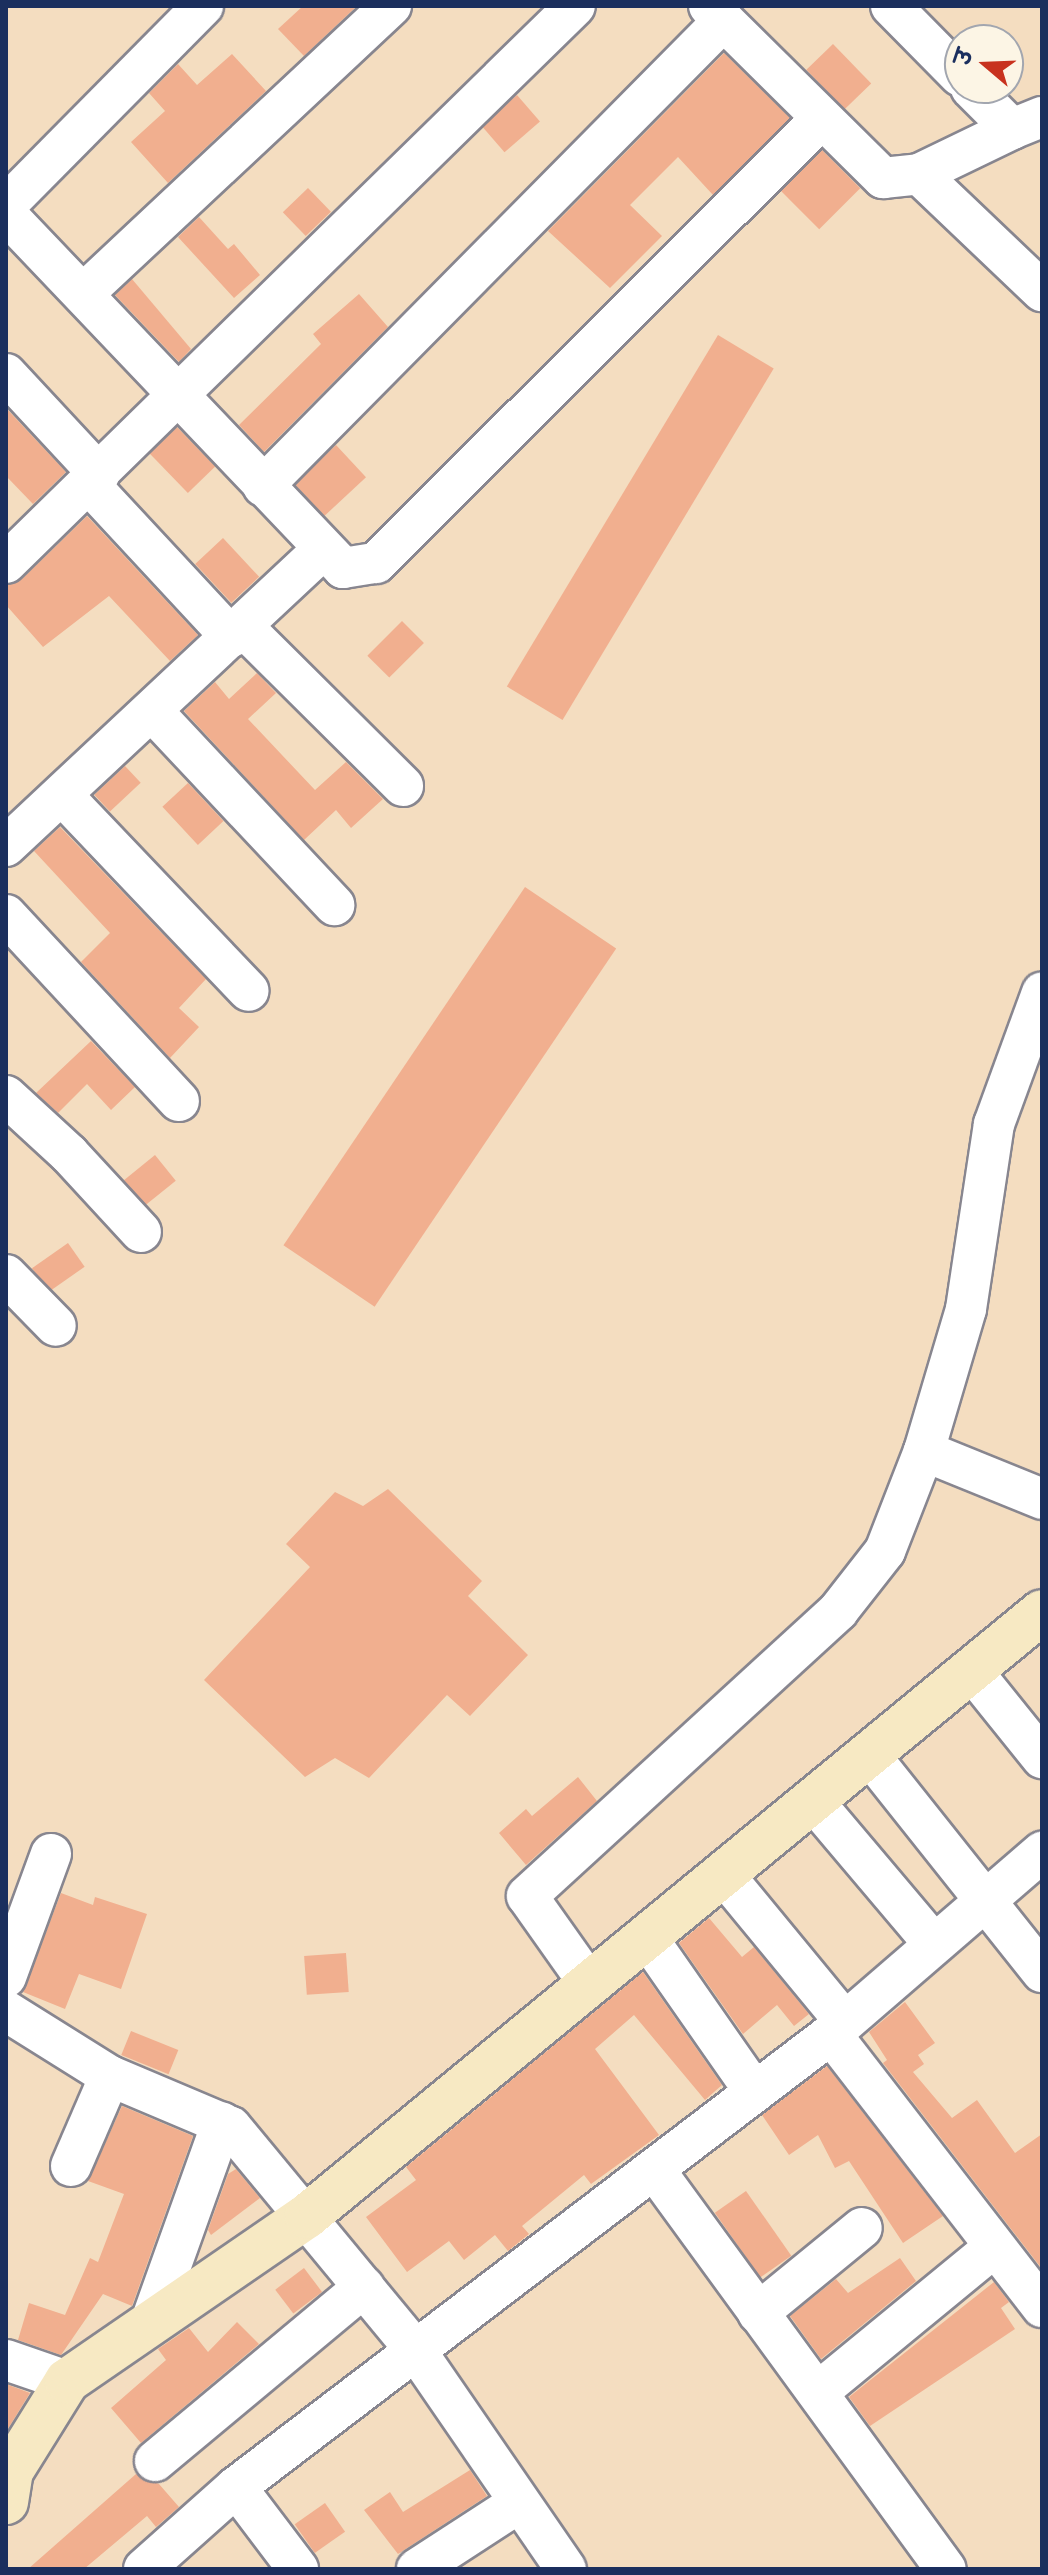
<!DOCTYPE html>
<meta charset="utf-8">
<style>
body{margin:0}
#map{position:relative;width:1048px;height:2575px;overflow:hidden;background:#f4ddc0;font-family:Delius,"Playpen Sans Deva",sans-serif}
div>[style]{position:absolute}
.building>*{inset:0;background:#f1af8f;transform-origin:0 0}
.roads{filter:drop-shadow(2px 0 #88868f) drop-shadow(-2px 0 #88868f) drop-shadow(0 2px #88868f) drop-shadow(0 -2px #88868f)}
.street>*{height:40px;margin:-20px;padding:0 20px;transform-origin:20px;border-radius:20px;background:#fff}
.secondary>*{height:44px;margin:-22px;padding:0 22px;transform-origin:22px;border-radius:22px;background:#f7e9c3}
span{translate:-50% -50%;white-space:nowrap;text-align:center;line-height:1.15;-webkit-text-stroke:7px #fcf5e5;paint-order:stroke}
.frame{position:absolute;inset:0;border:8px solid #1b2f5e;pointer-events:none}
.north{position:absolute;left:944px;top:24px;width:80px;height:80px;box-sizing:border-box;background:#fcf5e5;border:2px solid #a2a6af;border-radius:50%;rotate:289deg;font-size:22px;font-weight:700;line-height:32px;text-align:center;color:#1b2f5e}
.north::after{content:'';display:block;margin:auto;width:28px;height:36px;background:#c8321e;clip-path:polygon(50% 0,100% 100%,50% 72%,0 100%)}
</style>
<div id="map">
<div class="building">
<i style="clip-path:polygon(303px 6px,357px 6px,304px 56px,278px 29px)"></i>
<i style="left:833px;top:44px;width:55px;height:37px;rotate:46deg"></i>
<i style="clip-path:polygon(724px 53px,790px 118px,713px 195px,678px 157px,630px 205px,662px 236px,610px 288px,548px 231px)"></i>
<i style="clip-path:polygon(232px 54px,266px 91px,168px 183px,131px 142px,165px 111px,149px 93px,178px 64px,197px 85px)"></i>
<i style="left:517px;top:95px;width:35px;height:47px;rotate:49deg"></i>
<i style="left:822px;top:150px;width:54px;height:58px;rotate:45deg"></i>
<i style="left:308px;top:188px;width:33px;height:35px;rotate:46deg"></i>
<i style="clip-path:polygon(199px 217px,228px 249px,234px 244px,260px 275px,234px 298px,178px 237px)"></i>
<i style="clip-path:polygon(132px 279px,191px 349px,179px 362px,115px 295px)"></i>
<i style="clip-path:polygon(359px 294px,388px 327px,264px 452px,239px 425px,321px 344px,313px 334px)"></i>
<i style="left:718px;top:335px;width:65px;height:410px;rotate:31deg"></i>
<i style="clip-path:polygon(6px 408px,66px 472px,33px 504px,6px 476px)"></i>
<i style="left:177px;top:427px;width:55px;height:38px;rotate:46deg"></i>
<i style="left:336px;top:445px;width:44px;height:57px;rotate:47deg"></i>
<i style="clip-path:polygon(87px 516px,198px 635px,170px 661px,109px 596px,43px 647px,6px 605px,6px 585px,22px 579px)"></i>
<i style="left:223px;top:538px;width:53px;height:38px;rotate:47deg"></i>
<i style="left:402px;top:621px;width:31px;height:49px;rotate:45deg"></i>
<i style="clip-path:polygon(257px 673px,276px 693px,248px 719px,315px 790px,346px 762px,383px 799px,351px 828px,336px 810px,304px 840px,184px 711px,215px 682px,229px 699px)"></i>
<i style="left:125px;top:766px;width:23px;height:42px;rotate:47deg"></i>
<i style="left:188px;top:783px;width:52px;height:35px;rotate:47deg"></i>
<i style="clip-path:polygon(60px 827px,206px 979px,179px 1008px,199px 1027px,170px 1058px,81px 962px,110px 933px,34px 851px)"></i>
<i style="left:525px;top:887px;width:110px;height:432px;rotate:34deg"></i>
<i style="clip-path:polygon(91px 1041px,135px 1087px,111px 1110px,87px 1084px,58px 1113px,36px 1093px)"></i>
<i style="left:155px;top:1155px;width:33px;height:40px;rotate:51deg"></i>
<i style="left:68px;top:1243px;width:29px;height:44px;rotate:55deg"></i>
<i style="clip-path:polygon(388px 1489px,482px 1581px,468px 1596px,528px 1655px,470px 1716px,447px 1695px,369px 1778px,335px 1758px,305px 1777px,204px 1680px,310px 1567px,286px 1544px,335px 1492px,363px 1506px)"></i>
<i style="clip-path:polygon(578px 1777px,597px 1801px,526px 1865px,499px 1833px,526px 1809px,532px 1816px)"></i>
<i style="clip-path:polygon(61px 1893px,93px 1905px,95px 1897px,147px 1914px,121px 1989px,79px 1974px,65px 2009px,23px 1992px)"></i>
<i style="clip-path:polygon(709px 1918px,742px 1957px,754px 1947px,809px 2014px,794px 2026px,777px 2005px,743px 2034px,679px 1943px)"></i>
<i style="left:346px;top:1953px;width:39px;height:42px;rotate:86deg"></i>
<i style="clip-path:polygon(643px 1972px,722px 2085px,705px 2100px,634px 2015px,595px 2049px,659px 2135px,591px 2184px,584px 2175px,522px 2226px,529px 2234px,508px 2251px,495px 2235px,464px 2260px,449px 2241px,407px 2272px,366px 2217px,416px 2180px,406px 2167px)"></i>
<i style="clip-path:polygon(905px 2002px,935px 2043px,918px 2055px,924px 2064px,913px 2072px,952px 2118px,977px 2100px,1015px 2153px,1042px 2134px,1042px 2269px,883px 2063px,887px 2060px,869px 2032px)"></i>
<i style="left:131px;top:2031px;width:51px;height:26px;rotate:22deg"></i>
<i style="clip-path:polygon(827px 2066px,943px 2216px,903px 2243px,849px 2161px,835px 2168px,818px 2135px,789px 2155px,762px 2115px)"></i>
<i style="clip-path:polygon(122px 2106px,193px 2136px,132px 2306px,103px 2294px,61px 2355px,18px 2340px,29px 2303px,65px 2315px,90px 2258px,98px 2262px,124px 2194px,88px 2181px)"></i>
<i style="clip-path:polygon(236px 2169px,260px 2198px,211px 2235px,208px 2230px,228px 2174px)"></i>
<i style="left:746px;top:2191px;width:79px;height:38px;rotate:55deg"></i>
<i style="clip-path:polygon(900px 2258px,916px 2281px,821px 2359px,790px 2316px,836px 2279px,848px 2293px)"></i>
<i style="left:304px;top:2268px;width:30px;height:36px;rotate:53deg"></i>
<i style="clip-path:polygon(994px 2282px,1009px 2302px,1001px 2308px,1015px 2329px,870px 2426px,849px 2397px)"></i>
<i style="clip-path:polygon(237px 2322px,259px 2344px,141px 2443px,111px 2408px,166px 2360px,158px 2349px,189px 2328px,208px 2352px)"></i>
<i style="clip-path:polygon(6px 2384px,30px 2393px,6px 2432px)"></i>
<i style="clip-path:polygon(470px 2470px,487px 2496px,398px 2554px,364px 2510px,390px 2492px,403px 2512px)"></i>
<i style="clip-path:polygon(136px 2474px,159px 2484px,179px 2507px,156px 2527px,147px 2516px,84px 2569px,28px 2569px)"></i>
<i style="left:325px;top:2503px;width:35px;height:37px;rotate:55deg"></i>
</div>
<div class="roads">
<div class="street">
<i style="left:709px;top:6px;width:245px;rotate:44.7deg"></i>
<i style="left:883px;top:178px;width:36px;rotate:-6deg"></i>
<i style="left:919px;top:174px;width:170px;rotate:43.6deg"></i>
<i style="left:891px;top:6px;width:98px;rotate:45.4deg"></i>
<i style="left:971px;top:88px;width:58px;rotate:45deg"></i>
<i style="left:1012px;top:129px;width:32px;rotate:-22deg"></i>
<i style="left:919px;top:174px;width:103px;rotate:-25.8deg"></i>
<i style="left:6px;top:205px;width:280px;rotate:-45.3deg"></i>
<i style="left:6px;top:214px;width:489px;rotate:46.4deg"></i>
<i style="left:343px;top:568px;width:33px;rotate:-9deg"></i>
<i style="left:376px;top:563px;width:627px;rotate:-44.94deg"></i>
<i style="left:83px;top:294px;width:422px;rotate:-43.1deg"></i>
<i style="left:6px;top:374px;width:137px;rotate:47.1deg"></i>
<i style="left:89px;top:484px;width:209px;rotate:47.1deg"></i>
<i style="left:263px;top:486px;width:655px;rotate:-45.31deg"></i>
<i style="left:6px;top:563px;width:796px;rotate:-44.39deg"></i>
<i style="left:242px;top:626px;width:227px;rotate:44.8deg"></i>
<i style="left:153px;top:712px;width:265px;rotate:46.8deg"></i>
<i style="left:63px;top:796px;width:269px;rotate:46.4deg"></i>
<i style="left:6px;top:846px;width:433px;rotate:-43.1deg"></i>
<i style="left:6px;top:915px;width:254px;rotate:47.1deg"></i>
<i style="left:6px;top:1096px;width:86px;rotate:42.6deg"></i>
<i style="left:69px;top:1154px;width:106px;rotate:47.3deg"></i>
<i style="left:6px;top:1275px;width:71px;rotate:45.6deg"></i>
<i style="left:924px;top:1451px;width:127px;rotate:22.1deg"></i>
<i style="left:972px;top:1671px;width:112px;rotate:51.2deg"></i>
<i style="left:871px;top:1757px;width:275px;rotate:51.5deg"></i>
<i style="left:814px;top:1802px;width:186px;rotate:49.8deg"></i>
<i style="left:724px;top:1875px;width:190px;rotate:50.5deg"></i>
<i style="left:646px;top:1936px;width:190px;rotate:55.1deg"></i>
<i style="left:6px;top:1977px;width:131px;rotate:-69.9deg"></i>
<i style="left:588px;top:1982px;width:105px;rotate:-125.3deg"></i>
<i style="left:527px;top:1896px;width:422px;rotate:-42.5deg"></i>
<i style="left:838px;top:1611px;width:76px;rotate:-51.9deg"></i>
<i style="left:885px;top:1551px;width:107px;rotate:-68.7deg"></i>
<i style="left:924px;top:1451px;width:148px;rotate:-73.5deg"></i>
<i style="left:966px;top:1309px;width:187px;rotate:-81.4deg"></i>
<i style="left:994px;top:1124px;width:140px;rotate:-69.9deg"></i>
<i style="left:6px;top:2011px;width:123px;rotate:32deg"></i>
<i style="left:110px;top:2076px;width:131px;rotate:22.9deg"></i>
<i style="left:231px;top:2127px;width:287px;rotate:50.4deg"></i>
<i style="left:414px;top:2348px;width:268px;rotate:55.5deg"></i>
<i style="left:831px;top:2034px;width:345px;rotate:52.3deg"></i>
<i style="left:71px;top:2166px;width:98px;rotate:-66.6deg"></i>
<i style="left:654px;top:2169px;width:495px;rotate:53.9deg"></i>
<i style="left:758px;top:2313px;width:134px;rotate:-39.3deg"></i>
<i style="left:150px;top:2324px;width:214px;rotate:-70.3deg"></i>
<i style="left:6px;top:2360px;width:65px;rotate:19deg"></i>
<i style="left:818px;top:2392px;width:227px;rotate:-39.4deg"></i>
<i style="left:155px;top:2461px;width:272px;rotate:-39.8deg"></i>
<i style="left:236px;top:2487px;width:103px;rotate:52.9deg"></i>
<i style="left:144px;top:2569px;width:123px;rotate:-41.7deg"></i>
<i style="left:236px;top:2487px;width:748px;rotate:-37.28deg"></i>
<i style="left:831px;top:2034px;width:279px;rotate:-40.8deg"></i>
<i style="left:417px;top:2569px;width:119px;rotate:-33deg"></i>
</div>
<div class="secondary">
<i style="left:6px;top:2502px;width:31px;rotate:-81deg"></i>
<i style="left:11px;top:2471px;width:106px;rotate:-58.1deg"></i>
<i style="left:67px;top:2381px;width:291px;rotate:-34.5deg"></i>
<i style="left:307px;top:2216px;width:951px;rotate:-39.41deg"></i>
</div>
</div>
<div class="frame"></div>
<div class="north">उ</div>
</div>
